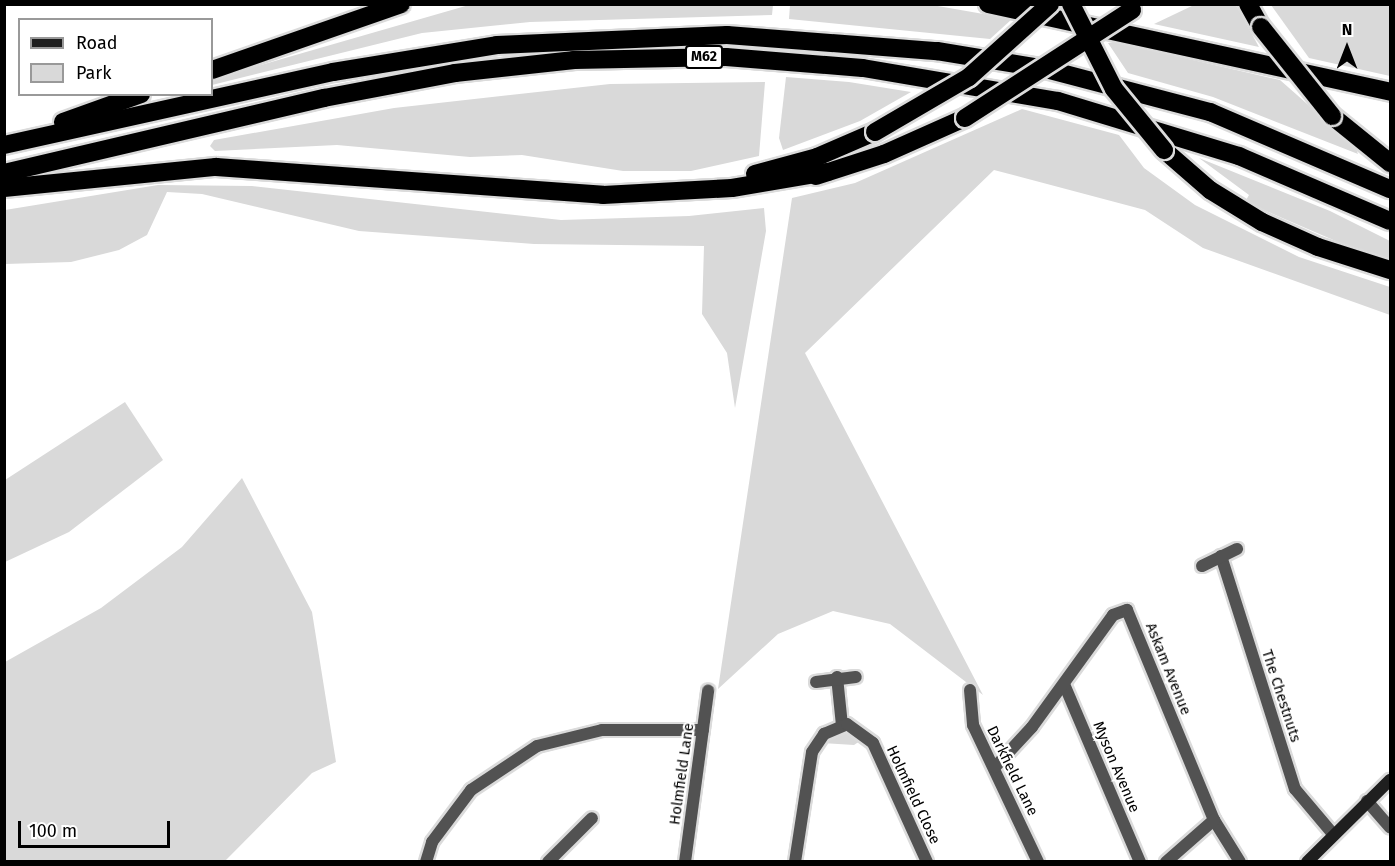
<!DOCTYPE html>
<style>
body{margin:0}
#map{position:relative;width:1395px;height:866px;overflow:hidden;background:#fff;font-family:"Fira Sans",sans-serif}
div>[style]{position:absolute}
.green>*{inset:0;background:#d9d9d9}
.roads{filter:drop-shadow(2px 0 #dbdbdb) drop-shadow(-2px 0 #dbdbdb) drop-shadow(0 2px #dbdbdb) drop-shadow(0 -2px #dbdbdb)}
.street>*{height:12px;margin:-6px;padding:0 6px;transform-origin:6px;border-radius:6px;background:#525252}
.secondary>*{height:12px;margin:-6px;padding:0 6px;transform-origin:6px;border-radius:6px;background:#1f1f1f}
.highway>*{height:18px;margin:-9px;padding:0 9px;transform-origin:9px;border-radius:9px;background:#000}
.bridges{filter:drop-shadow(2px 0 #dbdbdb) drop-shadow(-2px 0 #dbdbdb) drop-shadow(0 2px #dbdbdb) drop-shadow(0 -2px #dbdbdb)}
.highway-bridge>*{height:18px;margin:-9px;padding:0 9px;transform-origin:9px;border-radius:9px;background:#000}
span{translate:-50% -50%;white-space:nowrap;text-align:center;line-height:1.15;-webkit-text-stroke:4.5px #fff;paint-order:stroke}
.shield-label span{padding:2px 4px;background:#fff;border:2px solid;border-radius:4px;-webkit-text-stroke-width:0}
.shield-label{font-size:14px;color:#000;font-weight:700}
.street-label{font-size:15px;color:#000}
.frame{position:absolute;inset:0;border:6px solid #000;pointer-events:none}
.legend{position:absolute;left:18px;top:18px;width:195px;height:78px;box-sizing:border-box;background:#fff;border:2px solid #999;margin:0;padding:8px 10px;list-style:none;font-size:18px;color:#000}
.legend li{display:flex;align-items:center;gap:12px;height:30px}
.legend b{width:30px;border:2px solid #999}
.north{position:absolute;left:1317px;top:18px;width:60px;height:60px;-webkit-text-stroke:4px #fff;paint-order:stroke;rotate:0deg;font-size:16px;font-weight:700;line-height:24px;text-align:center;color:#000}
.north::after{content:'';display:block;margin:auto;width:21px;height:27px;background:#000;clip-path:polygon(50% 0,100% 100%,50% 72%,0 100%)}
.scale{position:absolute;left:18px;top:821px;width:152px;height:27px;box-sizing:border-box;border:3px solid #000;border-top:0;padding-left:8px;font-size:18px;line-height:21px;white-space:nowrap;color:#000;-webkit-text-stroke:4px #fff;paint-order:stroke}
</style>
<div id="map">
<div class="green">
<i style="clip-path:polygon(1196px 4px,1236px 5px,1259px 47px,1154px 24px)"></i>
<i style="clip-path:polygon(469px 5px,773px 5px,772px 15px,530px 22px,422px 33px,212px 85px,212px 79px)"></i>
<i style="clip-path:polygon(790px 5px,932px 5px,1012px 19px,990px 39px,789px 19px)"></i>
<i style="clip-path:polygon(1271px 5px,1390px 5px,1390px 76px,1309px 58px)"></i>
<i style="clip-path:polygon(1115px 42px,1280px 80px,1355px 146px,1358px 154px,1213px 97px,1128px 73px,1108px 43px)"></i>
<i style="clip-path:polygon(786px 77px,849px 82px,911px 92px,860px 121px,783px 150px,779px 138px)"></i>
<i style="clip-path:polygon(765px 82px,759px 156px,691px 171px,623px 171px,522px 155px,470px 157px,337px 145px,215px 151px,210px 146px,214px 140px,394px 108px,610px 84px)"></i>
<i style="clip-path:polygon(1022px 109px,1119px 135px,1144px 168px,1195px 205px,1299px 257px,1390px 287px,1390px 315px,1203px 248px,1145px 210px,994px 170px,805px 353px,983px 695px,890px 624px,833px 611px,778px 634px,718px 689px,792px 198px,855px 183px)"></i>
<i style="clip-path:polygon(1199px 158px,1330px 211px,1390px 241px,1390px 260px,1345px 245px,1245px 202px,1249px 195px)"></i>
<i style="clip-path:polygon(158px 185px,252px 186px,561px 220px,689px 216px,764px 208px,766px 231px,735px 408px,727px 353px,702px 314px,704px 246px,534px 244px,359px 231px,202px 194px,167px 192px,147px 235px,119px 250px,71px 262px,5px 264px,5px 210px)"></i>
<i style="clip-path:polygon(125px 402px,163px 460px,69px 532px,5px 562px,5px 480px)"></i>
<i style="clip-path:polygon(242px 478px,312px 612px,336px 762px,312px 773px,225px 861px,5px 861px,5px 662px,101px 608px,182px 547px)"></i>
<i style="clip-path:polygon(843px 730px,863px 739px,854px 745px,822px 743px)"></i>
</div>
<div class="roads">
<div class="street">
<i style="left:1221px;top:556px;width:244px;rotate:72.4deg"></i>
<i style="left:1295px;top:789px;width:59px;rotate:49.8deg"></i>
<i style="left:1202px;top:566px;width:39px;rotate:-26deg"></i>
<i style="left:837px;top:677px;width:48px;rotate:84.1deg"></i>
<i style="left:816px;top:682px;width:40px;rotate:-7.1deg"></i>
<i style="left:1064px;top:684px;width:194px;rotate:66.9deg"></i>
<i style="left:970px;top:690px;width:35px;rotate:85deg"></i>
<i style="left:973px;top:725px;width:152px;rotate:64.6deg"></i>
<i style="left:995px;top:767px;width:54px;rotate:-47.2deg"></i>
<i style="left:1032px;top:727px;width:138px;rotate:-54.1deg"></i>
<i style="left:1113px;top:615px;width:15px;rotate:-20deg"></i>
<i style="left:1127px;top:610px;width:227px;rotate:67.5deg"></i>
<i style="left:1214px;top:820px;width:49px;rotate:58.2deg"></i>
<i style="left:1367px;top:801px;width:35px;rotate:49deg"></i>
<i style="left:426px;top:862px;width:21px;rotate:-73deg"></i>
<i style="left:432px;top:842px;width:65px;rotate:-53.1deg"></i>
<i style="left:471px;top:790px;width:79px;rotate:-33.7deg"></i>
<i style="left:537px;top:746px;width:67px;rotate:-13.8deg"></i>
<i style="left:602px;top:730px;width:101px"></i>
<i style="left:548px;top:862px;width:62px;rotate:-45deg"></i>
<i style="left:685px;top:862px;width:173px;rotate:-82.3deg"></i>
<i style="left:795px;top:862px;width:111px;rotate:-81.2deg"></i>
<i style="left:812px;top:752px;width:22px;rotate:-56deg"></i>
<i style="left:824px;top:734px;width:25px;rotate:-23deg"></i>
<i style="left:847px;top:724px;width:32px;rotate:36deg"></i>
<i style="left:873px;top:743px;width:131px;rotate:65.6deg"></i>
<i style="left:1166px;top:862px;width:64px;rotate:-41.2deg"></i>
</div>
<div class="secondary">
<i style="left:1307px;top:862px;width:117px;rotate:-44.7deg"></i>
</div>
<div class="highway">
<i style="left:988px;top:4px;width:412px;rotate:12.3deg"></i>
<i style="left:1248px;top:4px;width:26px;rotate:61deg"></i>
<i style="left:212px;top:70px;width:200px;rotate:-19.2deg"></i>
<i style="left:1332px;top:116px;width:75px;rotate:39deg"></i>
<i style="left:63px;top:122px;width:83px;rotate:-19.7deg"></i>
<i style="left:4px;top:145px;width:337px;rotate:-12.5deg"></i>
<i style="left:333px;top:72px;width:166px;rotate:-9.3deg"></i>
<i style="left:497px;top:45px;width:230px;rotate:-2.5deg"></i>
<i style="left:727px;top:35px;width:211px;rotate:4.4deg"></i>
<i style="left:937px;top:51px;width:110px;rotate:9.4deg"></i>
<i style="left:1046px;top:69px;width:170px;rotate:14.7deg"></i>
<i style="left:1210px;top:112px;width:196px;rotate:23.2deg"></i>
<i style="left:1164px;top:150px;width:61px;rotate:41deg"></i>
<i style="left:1210px;top:190px;width:61px;rotate:31.6deg"></i>
<i style="left:1262px;top:222px;width:61px;rotate:24.1deg"></i>
<i style="left:1318px;top:247px;width:76px;rotate:17.7deg"></i>
<i style="left:4px;top:173px;width:329px;rotate:-13.2deg"></i>
<i style="left:324px;top:98px;width:133px;rotate:-10.8deg"></i>
<i style="left:455px;top:73px;width:120px;rotate:-6.2deg"></i>
<i style="left:574px;top:60px;width:152px;rotate:-1.1deg"></i>
<i style="left:726px;top:57px;width:137px;rotate:4.6deg"></i>
<i style="left:863px;top:68px;width:198px;rotate:9.6deg"></i>
<i style="left:1058px;top:101px;width:189px;rotate:16.9deg"></i>
<i style="left:1239px;top:156px;width:164px;rotate:23.3deg"></i>
<i style="left:755px;top:174px;width:64px;rotate:-15.3deg"></i>
<i style="left:817px;top:157px;width:63px;rotate:-23.3deg"></i>
<i style="left:816px;top:176px;width:71px;rotate:-17.9deg"></i>
<i style="left:884px;top:154px;width:89px;rotate:-24deg"></i>
<i style="left:4px;top:188px;width:213px;rotate:-5.7deg"></i>
<i style="left:216px;top:167px;width:388px;rotate:4.1deg"></i>
<i style="left:603px;top:195px;width:129px;rotate:-3.1deg"></i>
<i style="left:732px;top:188px;width:97px;rotate:-9.5deg"></i>
</div>
</div>
<div class="bridges">
<div class="highway-bridge">
<i style="left:1071px;top:4px;width:95px;rotate:63.2deg"></i>
<i style="left:1114px;top:89px;width:79px;rotate:50.7deg"></i>
<i style="left:1261px;top:27px;width:114px;rotate:51.4deg"></i>
<i style="left:965px;top:118px;width:199px;rotate:-32.9deg"></i>
<i style="left:875px;top:132px;width:109px;rotate:-30.3deg"></i>
<i style="left:969px;top:77px;width:109px;rotate:-42deg"></i>
</div>
</div>
<div class="shield-label">
<span style="left:704px;top:57px">M62</span>
</div>
<div class="street-label">
<span style="left:1168px;top:669px;rotate:68deg">Askam Avenue</span>
<span style="left:1281px;top:696px;rotate:72deg">The Chestnuts</span>
<span style="left:1116px;top:767px;rotate:67deg">Myson Avenue</span>
<span style="left:1012px;top:771px;rotate:64deg">Darkfield Lane</span>
<span style="left:682px;top:774px;rotate:-82deg">Holmfield Lane</span>
<span style="left:913px;top:795px;rotate:65deg">Holmfield Close</span>
</div>
<div class="frame"></div>
<ul class="legend">
<li><b style="height:8px;background:#1f1f1f"></b>Road</li>
<li><b style="height:16px;background:#d9d9d9"></b>Park</li>
</ul>
<div class="north">N</div>
<div class="scale">100 m</div>
</div>
